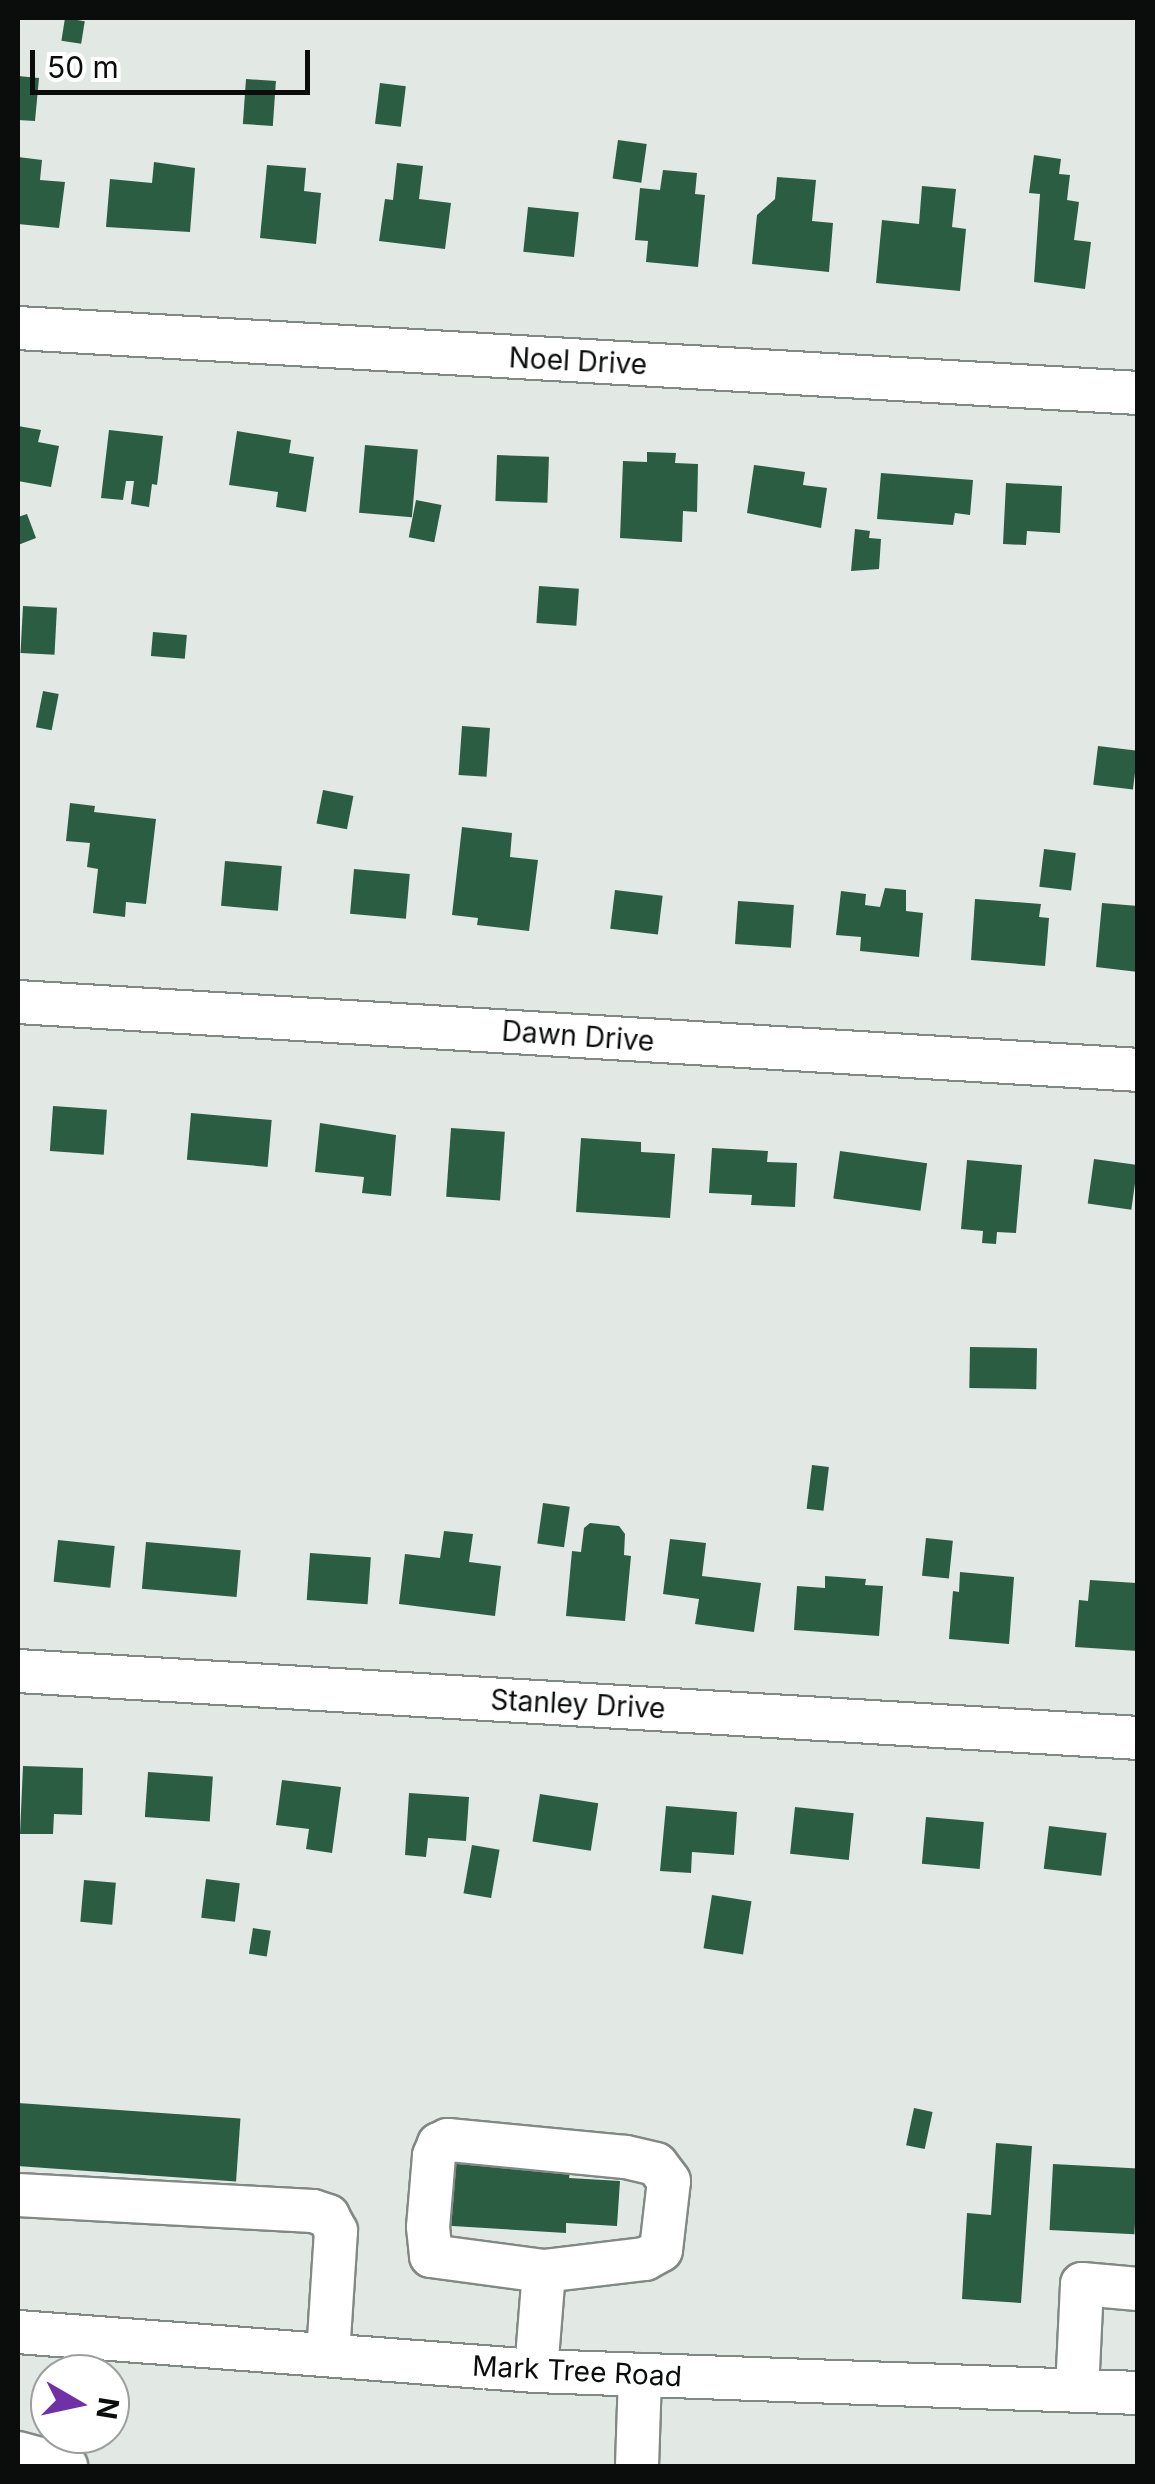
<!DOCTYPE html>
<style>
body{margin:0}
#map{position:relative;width:1155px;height:2484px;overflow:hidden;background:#e2e8e4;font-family:Inter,sans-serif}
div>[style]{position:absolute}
.building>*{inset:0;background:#2b5d42;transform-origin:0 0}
.roads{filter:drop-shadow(2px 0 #828985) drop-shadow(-2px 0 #828985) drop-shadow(0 2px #828985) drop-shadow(0 -2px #828985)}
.minor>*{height:42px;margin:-21px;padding:0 21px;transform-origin:21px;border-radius:21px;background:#fff}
span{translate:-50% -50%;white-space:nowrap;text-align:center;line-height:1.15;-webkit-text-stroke:10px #fff;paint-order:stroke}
.street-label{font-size:28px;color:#0b0d0c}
.frame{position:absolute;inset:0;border:20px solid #0b0d0c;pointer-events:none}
.north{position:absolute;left:30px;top:2354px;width:100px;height:100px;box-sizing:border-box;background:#fff;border:2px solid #9d9e9e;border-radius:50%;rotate:99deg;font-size:28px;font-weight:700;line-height:40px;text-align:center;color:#0b0d0c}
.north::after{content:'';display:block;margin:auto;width:35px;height:45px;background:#7031a6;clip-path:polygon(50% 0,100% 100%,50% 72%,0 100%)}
.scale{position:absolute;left:30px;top:50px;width:280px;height:45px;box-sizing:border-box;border:5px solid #0b0d0c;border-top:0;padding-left:12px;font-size:30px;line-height:35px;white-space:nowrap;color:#0b0d0c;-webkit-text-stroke:8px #fff;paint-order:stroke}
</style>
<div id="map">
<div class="building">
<i style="left:65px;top:18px;width:20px;height:23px;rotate:9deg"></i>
<i style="clip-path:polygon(18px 76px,39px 78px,35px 121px,18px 120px)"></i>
<i style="left:246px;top:79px;width:30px;height:45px;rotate:4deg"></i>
<i style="left:380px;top:83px;width:26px;height:41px;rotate:7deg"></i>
<i style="left:618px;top:140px;width:29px;height:39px;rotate:8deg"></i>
<i style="clip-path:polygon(1034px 155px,1061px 159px,1059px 174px,1070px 175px,1067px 200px,1079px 202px,1074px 240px,1091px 242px,1085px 289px,1034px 282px,1040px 194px,1029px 193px)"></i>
<i style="clip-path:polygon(18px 157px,42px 160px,40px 180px,65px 182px,59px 228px,18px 224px)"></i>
<i style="clip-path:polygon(154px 162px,195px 168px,190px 232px,106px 227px,110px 179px,152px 183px)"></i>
<i style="clip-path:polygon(397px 163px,423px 166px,419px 199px,451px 203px,445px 249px,379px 241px,385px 199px,393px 200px)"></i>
<i style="clip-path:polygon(267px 165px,306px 168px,304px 191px,321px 193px,316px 244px,260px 238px)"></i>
<i style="clip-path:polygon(663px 170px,697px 173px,695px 194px,705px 195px,698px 267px,646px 262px,648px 241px,635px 240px,640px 188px,660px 190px)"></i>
<i style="clip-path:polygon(777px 177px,816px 180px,812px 221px,833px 223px,829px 272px,752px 264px,757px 215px,775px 199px)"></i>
<i style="clip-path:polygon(922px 186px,956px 189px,952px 227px,966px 229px,960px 291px,876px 283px,882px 220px,919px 224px)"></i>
<i style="left:528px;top:207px;width:51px;height:45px;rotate:6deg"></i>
<i style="clip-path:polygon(18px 426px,41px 430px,38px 442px,59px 446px,51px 487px,18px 481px)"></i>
<i style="clip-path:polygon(109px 430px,163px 436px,157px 485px,152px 484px,149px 507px,131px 504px,134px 481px,126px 481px,123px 500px,101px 498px)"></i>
<i style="clip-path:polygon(237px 431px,291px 440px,289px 453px,314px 457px,306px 512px,276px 507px,278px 492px,229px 485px)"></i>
<i style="left:365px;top:445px;width:53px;height:68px;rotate:5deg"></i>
<i style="clip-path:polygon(647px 452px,676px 453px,675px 463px,698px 464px,697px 512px,683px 511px,682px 542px,620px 538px,623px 461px,647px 462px)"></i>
<i style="left:497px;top:455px;width:52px;height:46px;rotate:2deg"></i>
<i style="clip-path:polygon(754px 465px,805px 472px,803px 485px,827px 488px,821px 528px,747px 513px)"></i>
<i style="clip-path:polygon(881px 473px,973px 480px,970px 515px,955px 513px,953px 525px,877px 519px)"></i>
<i style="clip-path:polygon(1006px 483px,1062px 486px,1060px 533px,1027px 531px,1026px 545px,1003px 544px)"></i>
<i style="left:416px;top:500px;width:26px;height:38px;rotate:11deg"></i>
<i style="clip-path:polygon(27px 514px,36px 538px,18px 545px,18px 517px)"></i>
<i style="clip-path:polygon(855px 529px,870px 531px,869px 538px,881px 539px,879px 569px,851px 571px)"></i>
<i style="left:539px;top:586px;width:40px;height:37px;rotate:4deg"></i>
<i style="left:23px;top:606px;width:34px;height:47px;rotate:3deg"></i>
<i style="left:153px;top:632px;width:34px;height:24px;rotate:5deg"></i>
<i style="left:43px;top:691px;width:16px;height:37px;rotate:11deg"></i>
<i style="left:462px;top:726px;width:28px;height:49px;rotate:4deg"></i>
<i style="left:1098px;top:746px;width:40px;height:39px;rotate:7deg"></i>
<i style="left:323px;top:790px;width:31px;height:34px;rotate:11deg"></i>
<i style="clip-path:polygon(70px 803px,95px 806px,94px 812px,156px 819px,146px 904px,126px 902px,125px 917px,93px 913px,98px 869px,87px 867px,90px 843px,66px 841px)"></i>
<i style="clip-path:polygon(462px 827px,512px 833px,510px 857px,538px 860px,529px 931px,477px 925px,478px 918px,452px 915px)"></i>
<i style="left:1044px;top:849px;width:32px;height:38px;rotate:7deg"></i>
<i style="left:225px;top:861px;width:57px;height:45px;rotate:5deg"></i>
<i style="left:354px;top:869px;width:56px;height:45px;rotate:5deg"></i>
<i style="clip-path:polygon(885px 888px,906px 890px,906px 911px,923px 913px,919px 957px,860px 951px,861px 937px,836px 935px,841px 891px,866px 894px,865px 905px,880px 907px)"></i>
<i style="left:615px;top:890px;width:48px;height:39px;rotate:7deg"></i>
<i style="clip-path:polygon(975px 899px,1041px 904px,1039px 917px,1049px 918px,1045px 966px,971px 960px)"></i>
<i style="left:738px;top:901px;width:56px;height:43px;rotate:4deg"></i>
<i style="clip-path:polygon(1102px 903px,1138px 906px,1138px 972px,1096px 967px)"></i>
<i style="left:53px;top:1106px;width:54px;height:45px;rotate:4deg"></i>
<i style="left:191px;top:1113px;width:81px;height:47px;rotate:5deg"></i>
<i style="clip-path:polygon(320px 1123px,396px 1135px,391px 1196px,362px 1193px,364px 1177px,315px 1172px)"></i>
<i style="left:451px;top:1128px;width:54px;height:69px;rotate:4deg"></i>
<i style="clip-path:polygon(581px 1138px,641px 1142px,641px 1152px,675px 1154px,670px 1218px,576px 1212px)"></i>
<i style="clip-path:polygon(712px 1148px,768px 1151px,767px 1162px,797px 1163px,795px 1207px,751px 1205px,752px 1195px,709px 1193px)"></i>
<i style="left:840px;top:1151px;width:88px;height:48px;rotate:8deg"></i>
<i style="left:1094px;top:1159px;width:44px;height:45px;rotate:8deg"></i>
<i style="clip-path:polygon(967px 1160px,1022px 1165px,1016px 1233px,997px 1232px,996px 1244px,982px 1243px,983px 1231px,961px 1229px)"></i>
<i style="left:970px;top:1347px;width:67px;height:41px;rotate:1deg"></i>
<i style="left:812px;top:1465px;width:17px;height:44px;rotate:7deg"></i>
<i style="left:543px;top:1503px;width:27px;height:41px;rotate:8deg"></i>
<i style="clip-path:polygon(590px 1523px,619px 1526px,625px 1534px,624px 1555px,631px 1556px,625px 1621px,566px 1616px,572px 1551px,581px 1552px,584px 1528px)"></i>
<i style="clip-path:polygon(444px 1531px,473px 1534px,469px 1562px,501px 1566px,495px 1616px,399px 1604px,405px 1554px,440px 1558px)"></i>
<i style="left:926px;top:1538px;width:27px;height:38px;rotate:6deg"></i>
<i style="clip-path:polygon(670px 1539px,706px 1543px,702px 1576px,761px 1583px,754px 1632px,695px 1624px,699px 1599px,663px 1594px)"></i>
<i style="left:58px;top:1540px;width:57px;height:42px;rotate:6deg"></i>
<i style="left:146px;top:1542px;width:95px;height:47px;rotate:5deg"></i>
<i style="left:310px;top:1553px;width:61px;height:47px;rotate:4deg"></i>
<i style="clip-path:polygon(960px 1572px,1014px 1577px,1009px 1644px,949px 1639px,953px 1591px,959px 1592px)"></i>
<i style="clip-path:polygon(825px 1576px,866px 1579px,865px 1585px,883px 1586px,879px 1636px,794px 1630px,797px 1586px,825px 1588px)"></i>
<i style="clip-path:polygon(1090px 1580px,1136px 1583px,1138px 1651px,1075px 1647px,1079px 1600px,1088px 1601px)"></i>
<i style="clip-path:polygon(23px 1766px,83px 1768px,82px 1815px,54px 1814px,53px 1834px,20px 1834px)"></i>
<i style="left:148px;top:1772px;width:65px;height:45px;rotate:4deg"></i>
<i style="clip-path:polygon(282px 1780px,341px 1787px,332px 1853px,306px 1849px,309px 1829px,276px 1825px)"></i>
<i style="clip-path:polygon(409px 1793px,469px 1797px,466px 1841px,428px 1838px,426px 1857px,405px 1855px)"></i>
<i style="left:540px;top:1794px;width:59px;height:48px;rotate:9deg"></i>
<i style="clip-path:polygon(666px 1806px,737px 1812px,734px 1855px,692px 1852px,691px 1873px,660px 1871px)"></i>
<i style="left:795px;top:1807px;width:59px;height:47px;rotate:6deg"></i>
<i style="left:926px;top:1817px;width:58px;height:47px;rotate:5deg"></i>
<i style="left:1049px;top:1826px;width:58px;height:43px;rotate:7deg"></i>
<i style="left:472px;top:1845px;width:28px;height:49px;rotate:10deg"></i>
<i style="left:206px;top:1879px;width:34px;height:39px;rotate:7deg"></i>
<i style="left:84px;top:1880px;width:32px;height:42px;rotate:5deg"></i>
<i style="left:712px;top:1895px;width:40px;height:54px;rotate:9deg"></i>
<i style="left:253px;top:1928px;width:18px;height:26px;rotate:9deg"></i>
<i style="left:18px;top:2103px;width:223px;height:63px;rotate:4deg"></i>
<i style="left:914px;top:2108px;width:19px;height:38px;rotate:12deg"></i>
<i style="clip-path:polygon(996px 2143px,1032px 2146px,1021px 2303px,962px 2299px,967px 2213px,991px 2215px)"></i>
<i style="clip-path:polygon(440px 2163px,570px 2171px,569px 2178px,620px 2181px,617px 2226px,566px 2223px,566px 2233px,436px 2225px)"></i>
<i style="left:1053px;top:2164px;width:85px;height:66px;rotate:3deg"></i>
</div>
<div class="roads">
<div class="minor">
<i style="left:18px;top:328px;width:1122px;rotate:3.32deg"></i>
<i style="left:18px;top:1002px;width:1122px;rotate:3.47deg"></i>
<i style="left:18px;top:1671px;width:1122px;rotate:3.42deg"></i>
<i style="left:18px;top:2195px;width:295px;rotate:3.1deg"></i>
<i style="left:313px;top:2211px;width:16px;rotate:18deg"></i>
<i style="left:328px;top:2216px;width:17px;rotate:62deg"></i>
<i style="left:336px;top:2231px;width:124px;rotate:93.7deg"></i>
<i style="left:18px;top:2332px;width:519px;rotate:4.31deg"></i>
<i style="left:536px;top:2371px;width:602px;rotate:2.09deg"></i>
<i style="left:536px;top:2371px;width:100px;rotate:-85.4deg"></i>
<i style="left:544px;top:2271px;width:102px;rotate:-6.8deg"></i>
<i style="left:645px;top:2259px;width:18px;rotate:-29deg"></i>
<i style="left:661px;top:2250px;width:69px;rotate:-83.4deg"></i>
<i style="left:669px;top:2181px;width:21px;rotate:-127deg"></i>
<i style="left:656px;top:2164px;width:32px;rotate:-167deg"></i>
<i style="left:625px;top:2157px;width:178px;rotate:-174.5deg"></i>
<i style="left:448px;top:2140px;width:10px;rotate:156deg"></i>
<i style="left:439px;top:2144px;width:13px;rotate:113deg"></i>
<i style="left:434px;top:2156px;width:71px;rotate:94.8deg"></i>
<i style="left:428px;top:2227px;width:29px;rotate:84deg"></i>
<i style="left:431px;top:2256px;width:114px;rotate:7.6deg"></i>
<i style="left:1077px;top:2391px;width:107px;rotate:-87.3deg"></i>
<i style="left:1082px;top:2284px;width:56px;rotate:5.1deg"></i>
<i style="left:18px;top:2453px;width:50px;rotate:15.2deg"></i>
<i style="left:637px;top:2466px;width:91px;rotate:-88.1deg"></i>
</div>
</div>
<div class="street-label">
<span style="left:578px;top:361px;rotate:3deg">Noel Drive</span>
<span style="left:578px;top:1036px;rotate:4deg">Dawn Drive</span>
<span style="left:578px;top:1704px;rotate:3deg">Stanley Drive</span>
<span style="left:577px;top:2371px;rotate:3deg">Mark Tree Road</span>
</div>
<div class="frame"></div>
<div class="north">N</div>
<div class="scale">50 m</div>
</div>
